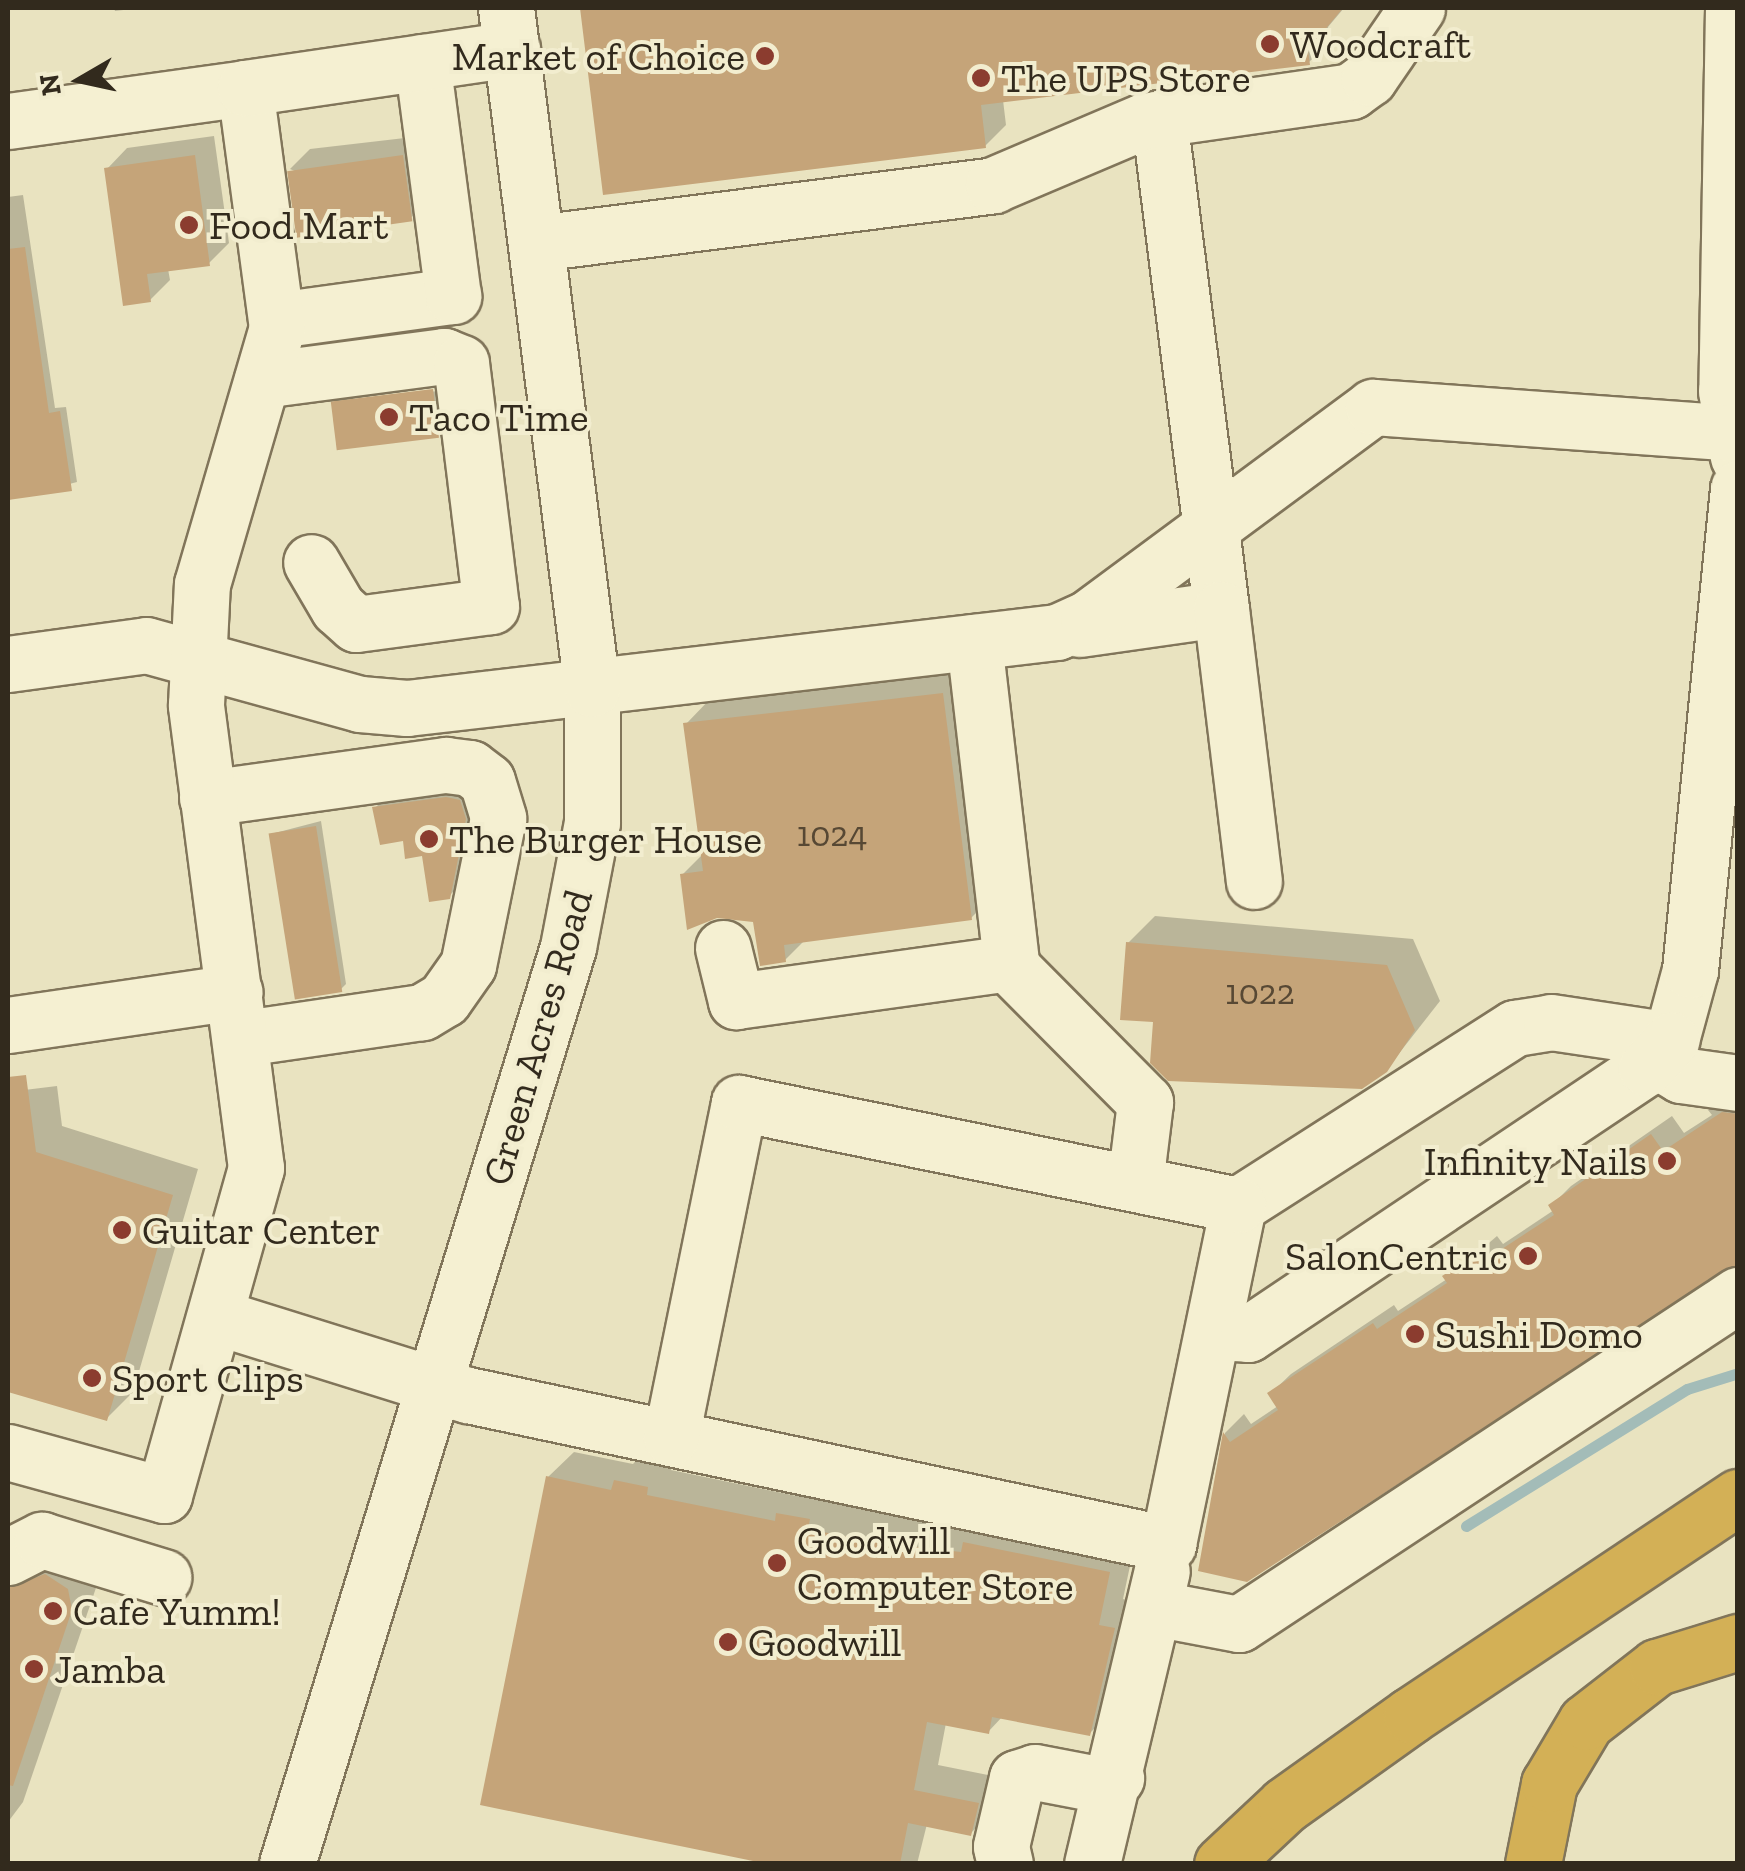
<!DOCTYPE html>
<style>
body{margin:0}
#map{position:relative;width:1745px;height:1871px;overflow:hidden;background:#e9e3c0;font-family:"Zilla Slab",serif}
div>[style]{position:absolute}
.shadow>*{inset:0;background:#0003}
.stream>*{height:11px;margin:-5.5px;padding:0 5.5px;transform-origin:5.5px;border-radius:5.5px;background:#a3bcb8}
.building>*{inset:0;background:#c5a479;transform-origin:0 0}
.roads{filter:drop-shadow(2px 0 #81755a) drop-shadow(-2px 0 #81755a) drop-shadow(0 2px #81755a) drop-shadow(0 -2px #81755a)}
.minor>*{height:55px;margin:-27.5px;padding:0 27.5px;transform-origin:27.5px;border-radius:27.5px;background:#f5f0d2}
.highway>*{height:55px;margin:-27.5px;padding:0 27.5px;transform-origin:27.5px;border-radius:27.5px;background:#d3b056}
.dots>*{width:28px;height:28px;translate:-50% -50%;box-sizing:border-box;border:5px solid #f2edcf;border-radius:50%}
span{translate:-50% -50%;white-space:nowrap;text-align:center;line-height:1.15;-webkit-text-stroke:8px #f2edcf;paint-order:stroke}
.number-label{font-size:35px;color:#574834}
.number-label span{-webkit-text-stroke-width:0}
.poi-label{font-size:40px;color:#322a1d}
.left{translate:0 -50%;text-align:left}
.right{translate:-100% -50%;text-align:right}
.street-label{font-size:40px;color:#322a1d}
.frame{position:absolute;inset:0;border:10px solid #322a1d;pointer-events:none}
.north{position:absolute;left:30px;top:30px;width:100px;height:100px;-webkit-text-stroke:8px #f2edcf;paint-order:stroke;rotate:261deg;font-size:28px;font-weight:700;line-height:40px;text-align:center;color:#322a1d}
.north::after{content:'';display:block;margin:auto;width:35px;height:45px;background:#322a1d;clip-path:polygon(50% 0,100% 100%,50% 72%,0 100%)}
</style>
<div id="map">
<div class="shadow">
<i style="clip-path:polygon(114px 8px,140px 8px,115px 11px)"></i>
<i style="clip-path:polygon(582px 8px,1344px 8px,1328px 27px,1330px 42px,1309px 62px,1003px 100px,1006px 125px,985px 146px,605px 192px)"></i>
<i style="clip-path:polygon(214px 136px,229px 243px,208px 264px,168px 269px,170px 280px,150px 300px,107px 169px,127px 148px)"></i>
<i style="clip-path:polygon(422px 136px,430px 198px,410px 219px,290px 169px,310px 149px)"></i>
<i style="clip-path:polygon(23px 195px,55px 408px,66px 407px,77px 482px,8px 500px,8px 197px)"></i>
<i style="clip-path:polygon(evenodd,452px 370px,458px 415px,438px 435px,334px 403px,354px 383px,452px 370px,445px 385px,445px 390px,353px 402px,353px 397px,445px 385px)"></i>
<i style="clip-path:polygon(969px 667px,998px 891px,971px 918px,805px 940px,785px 960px,755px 919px,682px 875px,703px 854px,686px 724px,712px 697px)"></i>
<i style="clip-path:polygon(480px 781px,469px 876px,448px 897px,424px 853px,375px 808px,395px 788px)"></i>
<i style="clip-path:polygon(321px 821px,346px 984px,340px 990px,271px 834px)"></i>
<i style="clip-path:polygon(1155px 916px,1413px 939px,1440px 1001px,1386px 1070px,1155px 1019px,1128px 943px)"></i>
<i style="clip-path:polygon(57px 1086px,62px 1126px,198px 1169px,133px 1392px,107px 1418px,8px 1390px,8px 1092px)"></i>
<i style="clip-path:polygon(1728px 1091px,1738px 1092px,1738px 1263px,1201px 1569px,1225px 1433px,1244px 1414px,1251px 1424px,1278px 1406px,1270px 1394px,1291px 1374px,1394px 1305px,1398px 1311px,1447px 1279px,1497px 1236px,1503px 1244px,1554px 1210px,1551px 1206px,1571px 1186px,1672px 1116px,1684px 1133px,1712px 1115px,1708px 1110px)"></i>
<i style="clip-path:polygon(574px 1452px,633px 1464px,641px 1455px,672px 1462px,671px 1470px,797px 1496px,804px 1488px,834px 1494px,832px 1503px,901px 1517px,1134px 1547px,1123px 1599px,1139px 1603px,1115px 1708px,1090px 1733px,1003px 1716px,988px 1732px,946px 1723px,938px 1765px,1003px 1778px,996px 1807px,971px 1833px,927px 1824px,917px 1864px,781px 1864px,548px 1477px)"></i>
<i style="clip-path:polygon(23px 1559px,98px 1582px,23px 1802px,8px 1822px,8px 1566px)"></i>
</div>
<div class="stream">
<i style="left:1466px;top:1526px;width:260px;rotate:-31.8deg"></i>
<i style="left:1687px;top:1389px;width:53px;rotate:-17.4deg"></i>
</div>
<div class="building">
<i style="clip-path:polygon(580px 8px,1343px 8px,1308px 50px,1310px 65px,981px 105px,986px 148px,603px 195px)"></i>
<i style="clip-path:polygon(195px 155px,210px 266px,147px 274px,151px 302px,123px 306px,104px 168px)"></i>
<i style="left:403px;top:155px;width:67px;height:117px;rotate:82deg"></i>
<i style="clip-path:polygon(25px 247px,49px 413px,60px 411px,72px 491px,8px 500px,8px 249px)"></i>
<i style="left:433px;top:389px;width:49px;height:103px;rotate:83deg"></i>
<i style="clip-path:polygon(943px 693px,972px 920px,784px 945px,786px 962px,760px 966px,753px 922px,717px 918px,687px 930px,680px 874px,703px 871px,683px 723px)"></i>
<i style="clip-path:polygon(446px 797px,460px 800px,466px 819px,450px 899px,429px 902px,422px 856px,405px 859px,403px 841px,380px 845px,372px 807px)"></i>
<i style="left:316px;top:826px;width:168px;height:48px;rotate:81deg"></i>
<i style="clip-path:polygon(1126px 942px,1387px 965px,1415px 1030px,1387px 1072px,1362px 1089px,1168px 1081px,1150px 1063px,1153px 1022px,1120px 1020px)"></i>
<i style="clip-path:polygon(26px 1075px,36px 1152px,173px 1195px,107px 1421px,8px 1392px,8px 1077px)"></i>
<i style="clip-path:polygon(1722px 1112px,1738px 1114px,1738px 1264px,1247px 1582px,1198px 1571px,1223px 1432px,1230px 1442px,1278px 1410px,1267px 1393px,1373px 1323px,1377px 1329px,1447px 1283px,1442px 1276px,1476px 1254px,1482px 1262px,1554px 1215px,1548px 1205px,1651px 1134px,1663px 1151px)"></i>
<i style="clip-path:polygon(546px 1476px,611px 1490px,614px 1480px,648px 1487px,647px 1495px,775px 1521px,776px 1513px,810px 1519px,808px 1529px,874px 1542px,961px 1552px,963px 1542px,1110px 1572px,1099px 1625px,1115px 1628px,1090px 1736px,992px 1717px,989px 1734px,927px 1722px,914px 1790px,979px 1803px,971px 1836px,908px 1823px,900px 1864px,768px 1864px,480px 1805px)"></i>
<i style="clip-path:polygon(45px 1574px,68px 1589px,72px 1610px,13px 1786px,8px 1785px,8px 1588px)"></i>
</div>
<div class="roads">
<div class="minor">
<i style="left:1733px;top:8px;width:383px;rotate:91deg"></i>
<i style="left:1726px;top:391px;width:67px;rotate:79.7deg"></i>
<i style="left:1159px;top:118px;width:495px;rotate:82.8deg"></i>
<i style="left:8px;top:121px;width:239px;rotate:-7.9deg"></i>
<i style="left:537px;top:243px;width:460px;rotate:-7.2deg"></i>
<i style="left:993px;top:185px;width:164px;rotate:-23deg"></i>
<i style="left:1144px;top:121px;width:209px;rotate:-8.2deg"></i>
<i style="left:1351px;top:91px;width:22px;rotate:-36deg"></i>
<i style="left:1369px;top:78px;width:85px;rotate:-55.6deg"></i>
<i style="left:277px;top:320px;width:178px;rotate:-7.8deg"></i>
<i style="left:453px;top:296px;width:236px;rotate:-97.5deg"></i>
<i style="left:262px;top:380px;width:184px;rotate:-7.5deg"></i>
<i style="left:444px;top:356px;width:18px;rotate:22deg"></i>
<i style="left:461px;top:363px;width:245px;rotate:83deg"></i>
<i style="left:491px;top:606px;width:136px;rotate:172.4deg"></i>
<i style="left:356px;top:624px;width:24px;rotate:-138deg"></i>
<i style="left:338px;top:608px;width:53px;rotate:-120.4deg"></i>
<i style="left:1080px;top:629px;width:142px;rotate:-8.1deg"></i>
<i style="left:1221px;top:609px;width:274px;rotate:83.1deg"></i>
<i style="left:974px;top:642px;width:328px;rotate:83.4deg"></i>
<i style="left:1012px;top:968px;width:189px;rotate:45.2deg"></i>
<i style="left:1145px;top:1102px;width:82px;rotate:97deg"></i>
<i style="left:8px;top:664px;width:139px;rotate:-7.8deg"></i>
<i style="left:146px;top:645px;width:222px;rotate:15.4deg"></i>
<i style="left:360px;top:704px;width:47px;rotate:4.9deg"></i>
<i style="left:407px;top:708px;width:654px;rotate:-6.67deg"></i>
<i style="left:1057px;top:632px;width:34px;rotate:-24deg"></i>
<i style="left:1088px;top:618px;width:355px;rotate:-36.5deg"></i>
<i style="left:1373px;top:407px;width:366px;rotate:4.1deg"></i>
<i style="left:207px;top:798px;width:241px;rotate:-7.9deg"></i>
<i style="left:446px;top:765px;width:24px;rotate:7deg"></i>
<i style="left:470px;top:768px;width:21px;rotate:37deg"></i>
<i style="left:487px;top:781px;width:39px;rotate:73deg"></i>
<i style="left:498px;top:818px;width:150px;rotate:101.5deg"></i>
<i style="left:468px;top:965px;width:42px;rotate:125.2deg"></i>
<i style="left:444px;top:999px;width:26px;rotate:149deg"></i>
<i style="left:422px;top:1012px;width:181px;rotate:171.7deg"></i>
<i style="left:723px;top:948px;width:55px;rotate:76.2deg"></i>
<i style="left:736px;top:1001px;width:278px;rotate:-7.9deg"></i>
<i style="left:8px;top:1025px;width:229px;rotate:-8.3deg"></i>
<i style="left:1656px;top:1060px;width:29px;rotate:31deg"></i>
<i style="left:1681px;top:1075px;width:58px;rotate:8deg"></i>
<i style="left:217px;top:1317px;width:263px;rotate:17.3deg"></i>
<i style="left:468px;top:1395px;width:716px;rotate:12.02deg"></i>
<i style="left:1168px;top:1544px;width:346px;rotate:-78.3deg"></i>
<i style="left:1238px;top:1205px;width:329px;rotate:-32.6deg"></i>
<i style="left:1515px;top:1028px;width:36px;rotate:-9deg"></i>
<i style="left:1551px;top:1022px;width:121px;rotate:8.5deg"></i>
<i style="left:1671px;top:1040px;width:73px;rotate:-74.8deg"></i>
<i style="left:1690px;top:970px;width:484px;rotate:-84.3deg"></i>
<i style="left:1214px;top:1332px;width:34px;rotate:3deg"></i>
<i style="left:1248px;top:1334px;width:479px;rotate:-33.8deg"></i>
<i style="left:1646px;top:1068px;width:38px;rotate:-48deg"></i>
<i style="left:671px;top:1437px;width:341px;rotate:-78.5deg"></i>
<i style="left:739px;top:1103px;width:509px;rotate:11.55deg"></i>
<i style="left:8px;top:1452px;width:162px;rotate:15.4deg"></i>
<i style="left:164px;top:1495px;width:340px;rotate:-74.3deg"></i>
<i style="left:256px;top:1168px;width:467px;rotate:-97.4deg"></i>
<i style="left:196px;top:705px;width:121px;rotate:-87.2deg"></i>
<i style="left:202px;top:584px;width:267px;rotate:-73.7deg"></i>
<i style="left:277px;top:328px;width:242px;rotate:-97.6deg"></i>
<i style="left:245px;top:88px;width:270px;rotate:-8.3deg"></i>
<i style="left:8px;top:1557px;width:38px;rotate:-27deg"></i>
<i style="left:42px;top:1540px;width:127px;rotate:17deg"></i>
<i style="left:1154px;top:1608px;width:86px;rotate:10.7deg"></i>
<i style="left:1239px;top:1624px;width:598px;rotate:-33.4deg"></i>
<i style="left:287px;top:1864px;width:959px;rotate:-72.96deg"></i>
<i style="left:568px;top:947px;width:127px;rotate:-79.1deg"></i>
<i style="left:592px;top:822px;width:133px;rotate:-90deg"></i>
<i style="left:592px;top:689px;width:686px;rotate:-97.2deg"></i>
<i style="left:1005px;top:1864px;width:18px;rotate:-103deg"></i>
<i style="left:1001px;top:1846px;width:70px;rotate:-76.8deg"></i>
<i style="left:1017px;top:1778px;width:19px;rotate:-18deg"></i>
<i style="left:1035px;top:1772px;width:69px;rotate:10.8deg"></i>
<i style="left:1103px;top:1785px;width:15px;rotate:-28deg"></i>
<i style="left:1092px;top:1864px;width:301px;rotate:-76.6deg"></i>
</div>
<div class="highway">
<i style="left:1222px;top:1864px;width:86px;rotate:-43.1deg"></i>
<i style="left:1285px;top:1805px;width:155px;rotate:-35.5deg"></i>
<i style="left:1411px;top:1715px;width:393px;rotate:-33.7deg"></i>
<i style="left:1533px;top:1864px;width:82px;rotate:-78.7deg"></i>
<i style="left:1549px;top:1784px;width:72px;rotate:-59.2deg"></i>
<i style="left:1586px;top:1722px;width:90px;rotate:-37.8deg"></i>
<i style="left:1657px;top:1667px;width:85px;rotate:-17.2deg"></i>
</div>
</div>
<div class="dots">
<i style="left:1270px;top:44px;background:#8b3c2f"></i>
<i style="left:765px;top:56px;background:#8b3c2f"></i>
<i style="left:981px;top:78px;background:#8b3c2f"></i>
<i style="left:189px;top:225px;background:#8b3c2f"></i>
<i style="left:389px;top:417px;background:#8b3c2f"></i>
<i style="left:429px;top:839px;background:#8b3c2f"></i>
<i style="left:1667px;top:1161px;background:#8b3c2f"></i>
<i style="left:122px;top:1230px;background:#8b3c2f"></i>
<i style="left:1528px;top:1256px;background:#8b3c2f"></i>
<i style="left:1415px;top:1334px;background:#8b3c2f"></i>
<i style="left:92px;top:1378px;background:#8b3c2f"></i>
<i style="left:777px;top:1563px;background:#8b3c2f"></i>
<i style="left:53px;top:1611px;background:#8b3c2f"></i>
<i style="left:728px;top:1642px;background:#8b3c2f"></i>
<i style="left:34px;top:1669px;background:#8b3c2f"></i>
</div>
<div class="number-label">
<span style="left:832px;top:834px">1024</span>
<span style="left:1260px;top:992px">1022</span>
</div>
<div class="poi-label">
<span class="left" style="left:1290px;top:44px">Woodcraft</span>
<span class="right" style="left:745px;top:56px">Market of Choice</span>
<span class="left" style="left:1001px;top:78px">The UPS Store</span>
<span class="left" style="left:209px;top:225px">Food Mart</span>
<span class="left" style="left:409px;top:417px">Taco Time</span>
<span class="left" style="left:449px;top:839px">The Burger House</span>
<span class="right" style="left:1647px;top:1161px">Infinity Nails</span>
<span class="left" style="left:142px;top:1230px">Guitar Center</span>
<span class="right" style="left:1508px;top:1256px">SalonCentric</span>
<span class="left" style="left:1435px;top:1334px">Sushi Domo</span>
<span class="left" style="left:112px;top:1378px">Sport Clips</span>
<span class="left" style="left:797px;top:1563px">Goodwill<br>Computer Store</span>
<span class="left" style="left:73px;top:1611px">Cafe Yumm!</span>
<span class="left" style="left:748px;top:1642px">Goodwill</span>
<span class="left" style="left:54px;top:1669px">Jamba</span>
</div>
<div class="street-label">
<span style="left:537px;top:1037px;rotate:-74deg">Green Acres Road</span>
</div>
<div class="frame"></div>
<div class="north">N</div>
</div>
